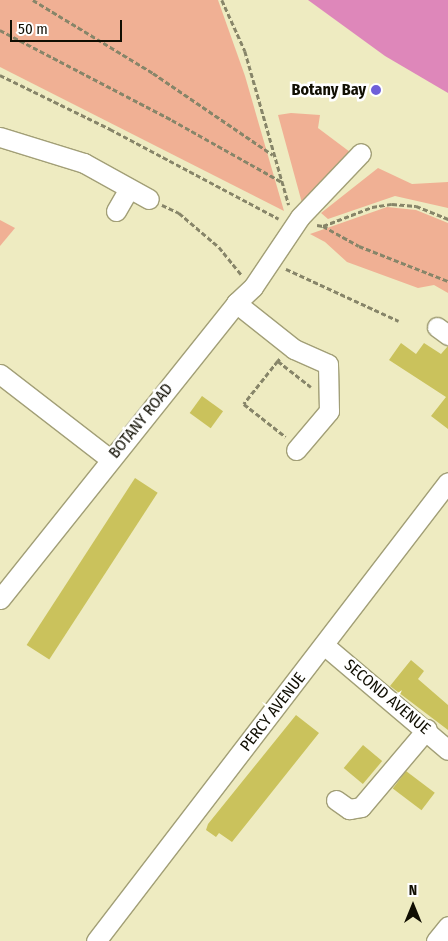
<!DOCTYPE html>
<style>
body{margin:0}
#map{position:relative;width:448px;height:941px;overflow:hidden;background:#eeebc1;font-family:"Fira Sans Condensed",sans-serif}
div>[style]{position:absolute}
.green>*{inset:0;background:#f0b094}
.water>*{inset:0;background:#de87ba}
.building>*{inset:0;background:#cac25c;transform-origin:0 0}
.path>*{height:2.5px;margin-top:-1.25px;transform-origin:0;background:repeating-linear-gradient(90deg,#878569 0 5px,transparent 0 7.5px)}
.roads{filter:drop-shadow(1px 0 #a29f77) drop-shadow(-1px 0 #a29f77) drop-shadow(0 1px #a29f77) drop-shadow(0 -1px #a29f77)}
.minor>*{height:19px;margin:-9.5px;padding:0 9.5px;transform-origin:9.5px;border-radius:9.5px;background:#fff}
.dots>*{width:14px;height:14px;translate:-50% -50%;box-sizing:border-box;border:2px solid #fff;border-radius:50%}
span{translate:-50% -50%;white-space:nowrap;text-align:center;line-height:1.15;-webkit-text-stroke:5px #fff;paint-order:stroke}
.poi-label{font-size:16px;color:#100e02;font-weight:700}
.right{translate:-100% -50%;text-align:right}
.street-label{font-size:16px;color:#100e02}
.north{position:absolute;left:388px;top:881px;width:50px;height:50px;-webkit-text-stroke:4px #fff;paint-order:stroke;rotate:0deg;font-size:14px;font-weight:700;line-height:20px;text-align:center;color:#100e02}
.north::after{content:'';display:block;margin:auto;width:18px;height:22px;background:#100e02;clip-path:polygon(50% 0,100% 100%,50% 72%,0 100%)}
.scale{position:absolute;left:10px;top:20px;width:112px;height:22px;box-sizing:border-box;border:2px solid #100e02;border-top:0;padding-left:6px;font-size:15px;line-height:18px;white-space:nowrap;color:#100e02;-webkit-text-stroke:4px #fff;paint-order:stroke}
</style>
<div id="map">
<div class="green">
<i style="clip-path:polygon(0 0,218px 0,245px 76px,284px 211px,0 67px)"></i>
<i style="clip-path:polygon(291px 113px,320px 115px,318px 128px,350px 152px,302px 203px,278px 115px)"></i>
<i style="clip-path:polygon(378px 168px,412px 184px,448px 182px,448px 208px,395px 196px,328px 219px,321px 213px)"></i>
<i style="clip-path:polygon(387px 207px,416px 210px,448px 223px,448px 293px,434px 285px,418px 288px,347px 262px,325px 242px,310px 234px)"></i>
<i style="clip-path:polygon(0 220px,15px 228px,0 246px)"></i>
</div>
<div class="water">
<i style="clip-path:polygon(308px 0,448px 0,448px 93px,385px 56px)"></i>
</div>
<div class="building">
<i style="clip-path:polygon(401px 343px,416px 354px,424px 343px,441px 354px,448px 346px,448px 429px,431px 416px,446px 397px,389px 360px)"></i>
<i style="left:202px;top:396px;width:26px;height:21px;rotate:36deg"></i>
<i style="left:135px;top:478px;width:27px;height:199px;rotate:33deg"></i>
<i style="clip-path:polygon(411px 660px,424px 671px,418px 679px,448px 705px,448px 730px,390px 686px)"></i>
<i style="clip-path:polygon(296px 715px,319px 733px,232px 842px,219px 833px,216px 837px,206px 830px,208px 824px)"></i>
<i style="left:363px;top:745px;width:25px;height:30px;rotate:40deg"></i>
<i style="left:406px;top:771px;width:36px;height:22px;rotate:37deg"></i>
</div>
<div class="path">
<i style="left:33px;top:0;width:140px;rotate:31.3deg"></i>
<i style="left:153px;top:73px;width:145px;rotate:34.3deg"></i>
<i style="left:222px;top:0;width:56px;rotate:65.7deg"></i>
<i style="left:245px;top:51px;width:160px;rotate:74.1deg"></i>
<i style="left:0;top:30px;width:194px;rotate:27.6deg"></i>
<i style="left:172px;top:120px;width:126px;rotate:29.4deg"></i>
<i style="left:0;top:75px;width:123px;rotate:26.1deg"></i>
<i style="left:110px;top:129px;width:191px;rotate:28deg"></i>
<i style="left:162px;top:205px;width:19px;rotate:25deg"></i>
<i style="left:179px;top:213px;width:52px;rotate:40.4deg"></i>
<i style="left:219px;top:247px;width:36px;rotate:51deg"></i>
<i style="left:317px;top:225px;width:6px;rotate:9deg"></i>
<i style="left:323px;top:226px;width:53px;rotate:-21.2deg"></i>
<i style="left:372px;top:207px;width:20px;rotate:-9deg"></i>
<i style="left:392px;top:204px;width:24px;rotate:5deg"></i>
<i style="left:416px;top:206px;width:35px;rotate:22deg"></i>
<i style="left:323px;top:226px;width:41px;rotate:29.1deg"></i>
<i style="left:359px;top:246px;width:96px;rotate:21.5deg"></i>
<i style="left:286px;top:269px;width:124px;rotate:24.7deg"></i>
<i style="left:280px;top:359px;width:3px;rotate:135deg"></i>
<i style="left:278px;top:361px;width:42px;rotate:38.2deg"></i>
<i style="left:278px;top:361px;width:55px;rotate:128.3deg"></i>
<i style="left:244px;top:404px;width:53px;rotate:38.2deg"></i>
</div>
<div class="roads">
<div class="minor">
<i style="left:0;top:137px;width:88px;rotate:17.2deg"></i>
<i style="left:84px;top:163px;width:74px;rotate:29deg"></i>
<i style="left:116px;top:211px;width:24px;rotate:-60deg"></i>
<i style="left:236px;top:303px;width:74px;rotate:38.4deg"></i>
<i style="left:294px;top:349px;width:37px;rotate:24deg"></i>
<i style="left:328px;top:364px;width:47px;rotate:88.8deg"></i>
<i style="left:329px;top:411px;width:51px;rotate:130.2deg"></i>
<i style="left:437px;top:327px;width:14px;rotate:36deg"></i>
<i style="left:0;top:374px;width:139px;rotate:37.7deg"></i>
<i style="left:0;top:599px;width:379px;rotate:-51.4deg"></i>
<i style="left:236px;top:303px;width:23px;rotate:-43deg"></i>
<i style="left:253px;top:287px;width:84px;rotate:-56.1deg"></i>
<i style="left:300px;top:217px;width:88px;rotate:-46.4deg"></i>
<i style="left:324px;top:645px;width:162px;rotate:40.3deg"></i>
<i style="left:336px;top:800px;width:16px;rotate:35deg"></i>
<i style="left:349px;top:809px;width:12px;rotate:-9deg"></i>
<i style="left:361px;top:807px;width:102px;rotate:-49.8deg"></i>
<i style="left:96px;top:941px;width:578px;rotate:-52.52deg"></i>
<i style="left:436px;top:941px;width:19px;rotate:-51deg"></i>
</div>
</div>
<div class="dots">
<i style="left:376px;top:90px;background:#6e5fd9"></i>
</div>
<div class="poi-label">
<span class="right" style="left:366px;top:90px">Botany Bay</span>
</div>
<div class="street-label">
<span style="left:141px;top:421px;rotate:-51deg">BOTANY ROAD</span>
<span style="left:387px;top:697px;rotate:40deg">SECOND AVENUE</span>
<span style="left:273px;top:712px;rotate:-52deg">PERCY AVENUE</span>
</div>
<div class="north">N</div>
<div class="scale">50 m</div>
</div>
